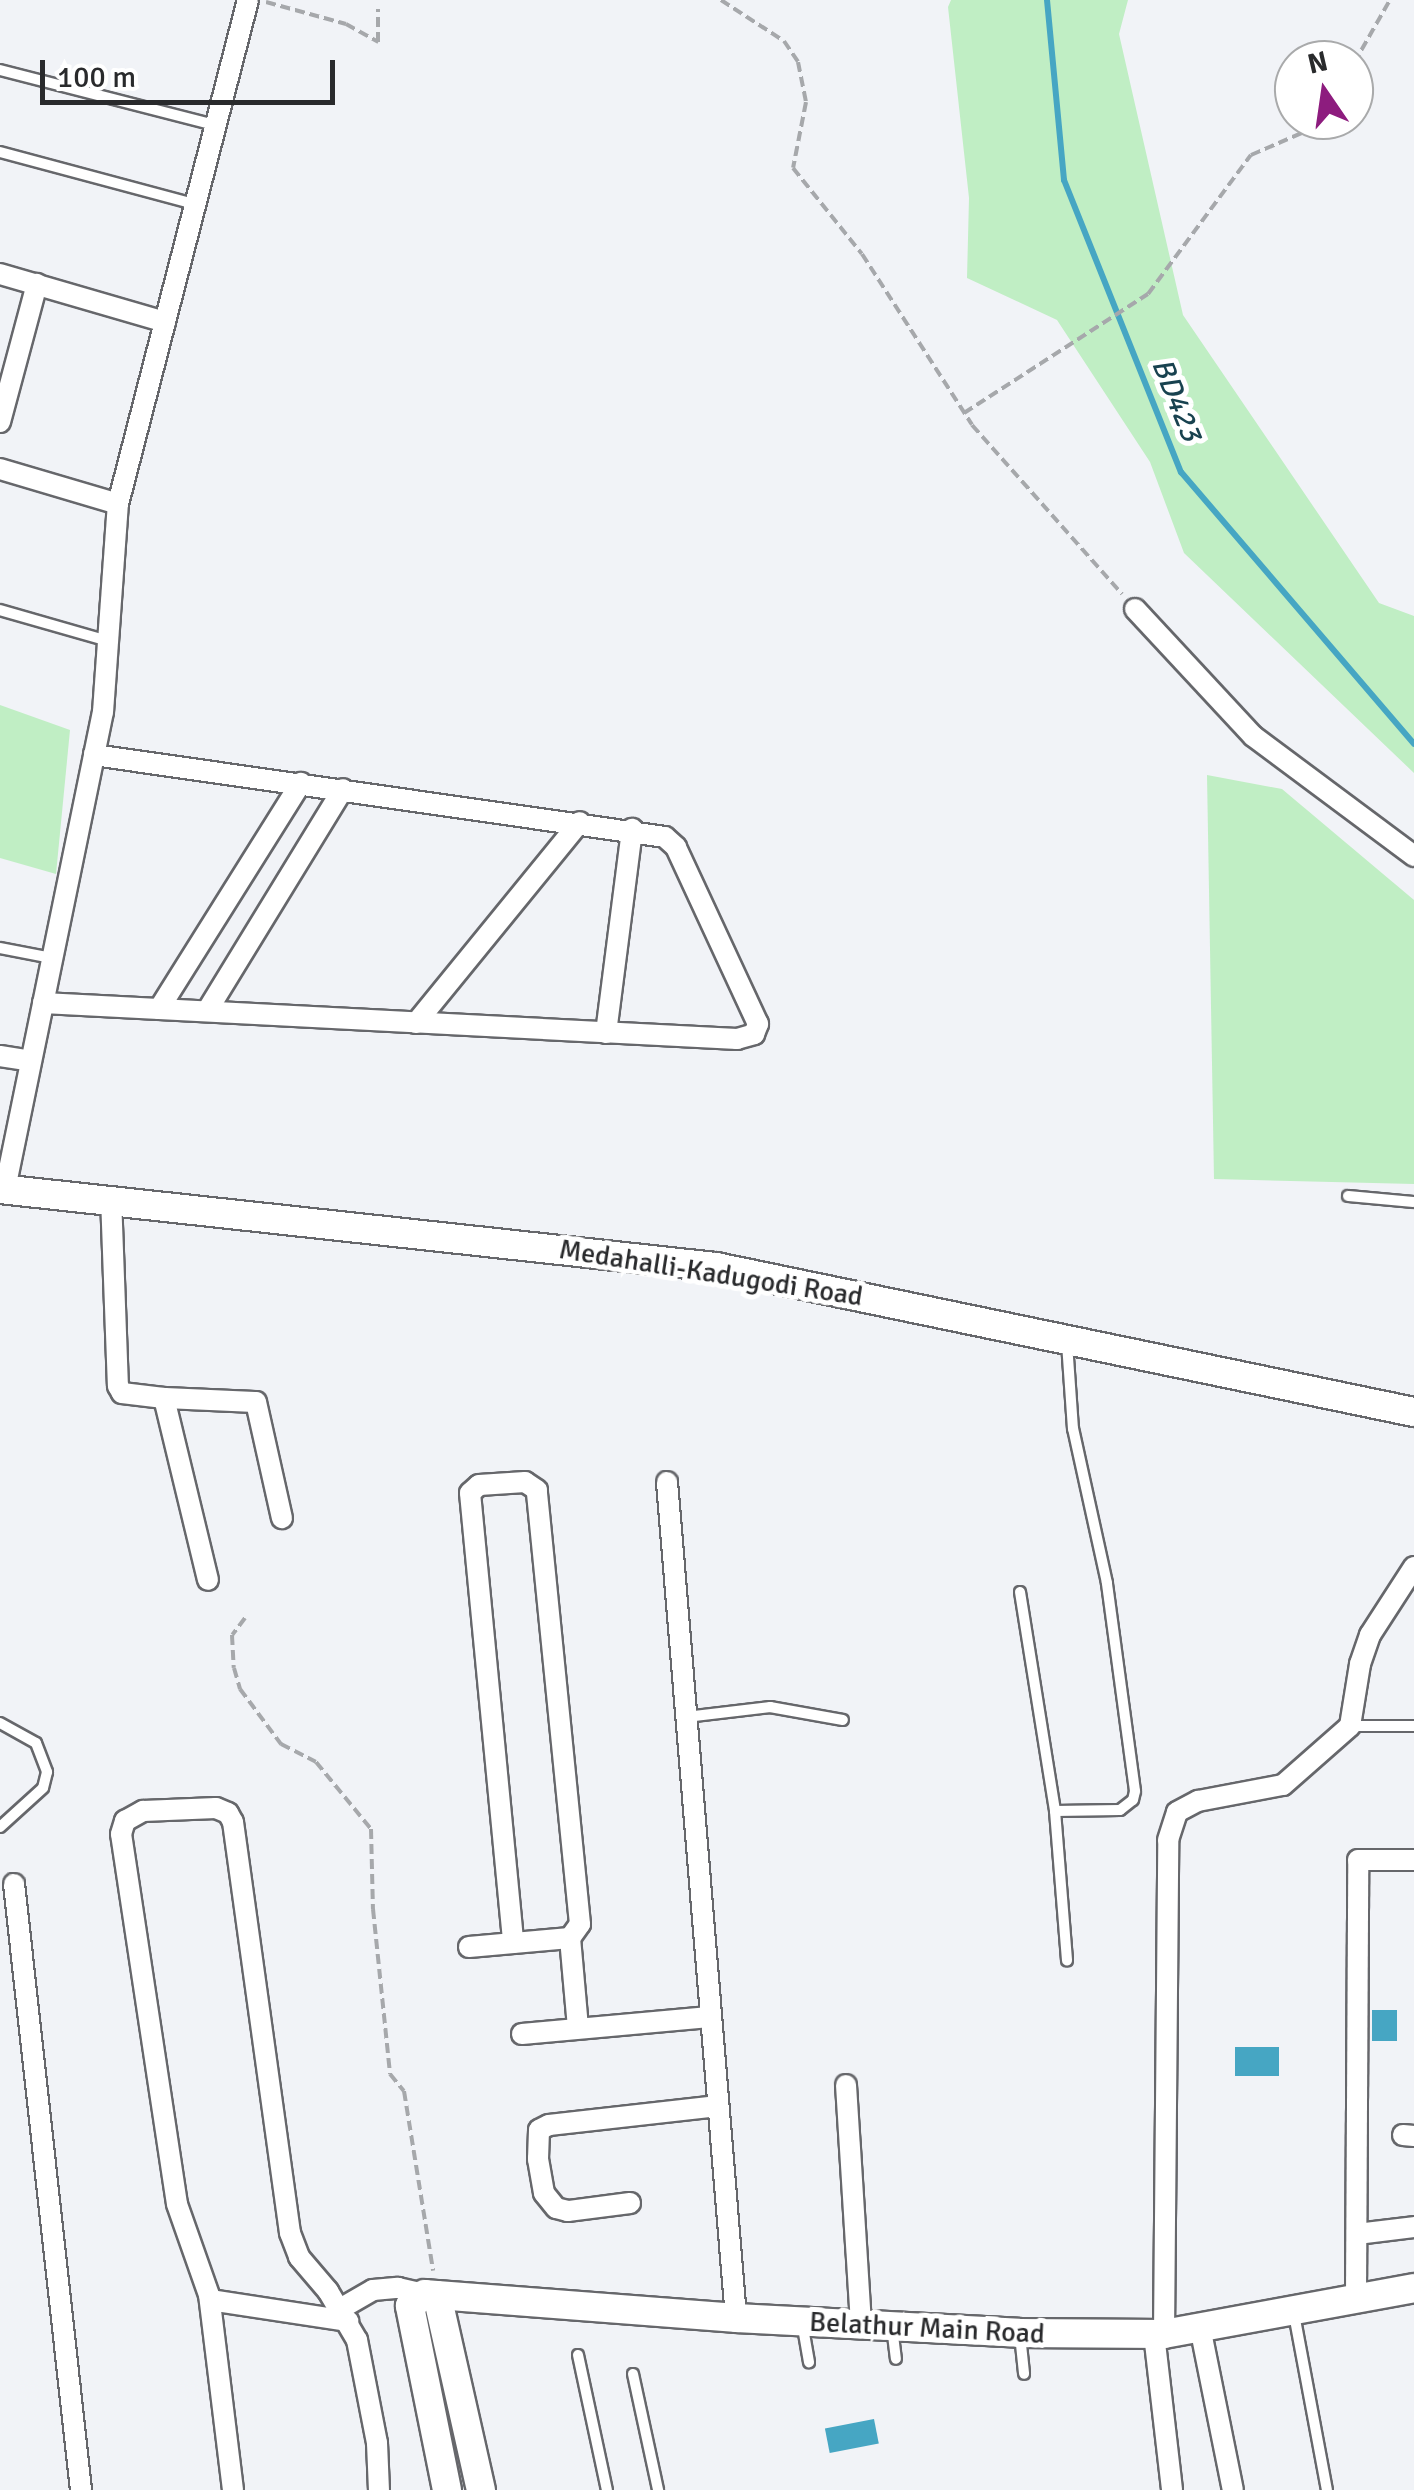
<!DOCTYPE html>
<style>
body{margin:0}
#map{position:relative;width:1414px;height:2490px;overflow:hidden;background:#f1f3f7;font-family:Signika,sans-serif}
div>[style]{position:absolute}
.green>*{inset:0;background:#c0eec4}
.water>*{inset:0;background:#46a6c3;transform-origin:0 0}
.stream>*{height:6px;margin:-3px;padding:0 3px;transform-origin:3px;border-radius:3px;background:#46a6c3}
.path>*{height:4px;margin-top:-2px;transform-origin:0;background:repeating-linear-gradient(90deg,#a6a8ab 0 10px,transparent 0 15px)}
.roads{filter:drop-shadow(2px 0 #66676b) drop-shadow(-2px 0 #66676b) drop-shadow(0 2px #66676b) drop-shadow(0 -2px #66676b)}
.service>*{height:10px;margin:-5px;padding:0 5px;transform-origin:5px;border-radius:5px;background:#fff}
.minor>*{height:20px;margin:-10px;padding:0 10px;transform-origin:10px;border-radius:10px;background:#fff}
.tertiary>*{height:28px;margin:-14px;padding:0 14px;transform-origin:14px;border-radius:14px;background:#fff}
span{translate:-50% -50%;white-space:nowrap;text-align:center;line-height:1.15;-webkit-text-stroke:10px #fff;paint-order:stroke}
.street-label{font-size:28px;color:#292a2c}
.water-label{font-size:30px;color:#18424f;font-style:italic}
.north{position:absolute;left:1274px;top:40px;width:100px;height:100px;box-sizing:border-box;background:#fff;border:2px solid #a9aaab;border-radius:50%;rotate:347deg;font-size:28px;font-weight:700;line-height:40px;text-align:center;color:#292a2c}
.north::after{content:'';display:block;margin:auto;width:35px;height:45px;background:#8d1c7e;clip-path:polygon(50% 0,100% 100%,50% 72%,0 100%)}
.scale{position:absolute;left:40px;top:60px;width:295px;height:45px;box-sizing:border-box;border:5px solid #292a2c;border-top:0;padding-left:12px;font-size:30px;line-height:35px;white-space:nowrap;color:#292a2c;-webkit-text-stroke:8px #fff;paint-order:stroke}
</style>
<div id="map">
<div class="green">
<i style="clip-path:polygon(951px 0,1128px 0,1119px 34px,1183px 315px,1379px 603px,1414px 616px,1414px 773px,1184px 553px,1150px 462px,1057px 320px,967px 278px,969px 198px,948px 7px)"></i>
<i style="clip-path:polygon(0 705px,70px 730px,56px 874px,0 858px)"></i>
<i style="clip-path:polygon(1207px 775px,1282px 789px,1414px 900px,1414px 1184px,1214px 1179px)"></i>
</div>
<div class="water">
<i style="left:1372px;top:2010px;width:25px;height:31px"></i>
<i style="left:1235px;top:2047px;width:44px;height:29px"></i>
<i style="left:874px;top:2419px;width:25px;height:50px;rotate:79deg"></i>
</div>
<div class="stream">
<i style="left:1047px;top:0;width:181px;rotate:84.6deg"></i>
<i style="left:1064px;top:180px;width:315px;rotate:68.2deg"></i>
<i style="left:1181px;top:472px;width:358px;rotate:49.4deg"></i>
</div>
<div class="path">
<i style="left:721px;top:0;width:75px;rotate:33.1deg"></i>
<i style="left:784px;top:41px;width:25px;rotate:56deg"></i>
<i style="left:798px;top:62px;width:41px;rotate:78.7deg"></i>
<i style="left:806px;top:102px;width:67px;rotate:101.1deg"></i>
<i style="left:793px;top:168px;width:110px;rotate:51.3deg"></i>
<i style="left:862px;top:254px;width:203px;rotate:57.2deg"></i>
<i style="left:972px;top:425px;width:226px;rotate:48.4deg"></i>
<i style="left:266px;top:2px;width:83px;rotate:15.4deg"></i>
<i style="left:346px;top:24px;width:37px;rotate:29deg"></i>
<i style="left:378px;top:42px;width:33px;rotate:-90deg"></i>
<i style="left:1354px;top:63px;width:73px;rotate:-60.3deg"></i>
<i style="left:964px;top:413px;width:219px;rotate:-32.9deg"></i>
<i style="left:1148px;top:294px;width:173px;rotate:-53.5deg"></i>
<i style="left:1251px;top:155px;width:65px;rotate:-23.4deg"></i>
<i style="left:1311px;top:129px;width:11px;rotate:-56deg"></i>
<i style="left:245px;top:1618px;width:21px;rotate:127deg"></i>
<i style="left:232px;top:1635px;width:33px;rotate:87deg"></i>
<i style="left:234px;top:1668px;width:22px;rotate:74deg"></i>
<i style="left:240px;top:1689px;width:69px;rotate:53.3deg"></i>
<i style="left:281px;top:1744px;width:39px;rotate:27deg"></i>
<i style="left:316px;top:1762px;width:87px;rotate:50.6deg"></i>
<i style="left:371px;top:1829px;width:80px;rotate:88.6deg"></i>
<i style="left:373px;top:1909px;width:166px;rotate:84.1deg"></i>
<i style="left:390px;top:2074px;width:22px;rotate:51deg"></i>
<i style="left:404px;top:2091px;width:182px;rotate:80.8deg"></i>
</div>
<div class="roads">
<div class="service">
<i style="left:0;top:70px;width:221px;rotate:14.4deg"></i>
<i style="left:0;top:152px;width:201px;rotate:15deg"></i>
<i style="left:0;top:610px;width:112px;rotate:16deg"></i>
<i style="left:0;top:948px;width:53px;rotate:10.9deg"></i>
<i style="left:1348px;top:1196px;width:66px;rotate:5.2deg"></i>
<i style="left:1020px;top:1592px;width:222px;rotate:80.9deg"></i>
<i style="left:1055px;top:1811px;width:150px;rotate:85.4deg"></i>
<i style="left:686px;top:1717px;width:85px;rotate:-6.8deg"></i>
<i style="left:770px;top:1707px;width:74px;rotate:10.1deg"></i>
<i style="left:0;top:1723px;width:41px;rotate:29.1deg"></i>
<i style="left:36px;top:1743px;width:31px;rotate:69deg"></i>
<i style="left:47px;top:1772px;width:16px;rotate:104deg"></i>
<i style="left:43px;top:1788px;width:58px;rotate:137.8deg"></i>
<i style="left:1350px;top:1726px;width:64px"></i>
<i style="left:1055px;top:1811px;width:65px;rotate:-0.9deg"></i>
<i style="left:1120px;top:1810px;width:16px;rotate:-38deg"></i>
<i style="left:1133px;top:1800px;width:9px;rotate:-77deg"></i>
<i style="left:1135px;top:1791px;width:210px;rotate:-97.7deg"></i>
<i style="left:1107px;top:1583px;width:158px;rotate:-102.4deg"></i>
<i style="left:1073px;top:1429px;width:85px;rotate:-94deg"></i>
<i style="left:1294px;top:2314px;width:179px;rotate:79.4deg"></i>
<i style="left:802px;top:2322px;width:41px;rotate:80.1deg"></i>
<i style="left:892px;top:2327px;width:32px;rotate:83deg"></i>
<i style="left:1020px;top:2335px;width:39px;rotate:84deg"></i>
<i style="left:578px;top:2355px;width:138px;rotate:77.9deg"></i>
<i style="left:633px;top:2374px;width:119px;rotate:77.8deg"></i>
</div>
<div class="minor">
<i style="left:0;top:274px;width:172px;rotate:16.2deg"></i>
<i style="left:0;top:422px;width:143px;rotate:-75deg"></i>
<i style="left:0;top:469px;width:123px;rotate:16.5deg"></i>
<i style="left:1135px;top:609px;width:173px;rotate:47.1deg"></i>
<i style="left:1253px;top:736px;width:201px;rotate:36.7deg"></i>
<i style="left:43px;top:1003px;width:695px;rotate:2.97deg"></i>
<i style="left:737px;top:1039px;width:18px;rotate:-16deg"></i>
<i style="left:754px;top:1034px;width:11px;rotate:-68deg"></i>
<i style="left:758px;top:1024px;width:195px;rotate:-114.9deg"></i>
<i style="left:676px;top:847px;width:15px;rotate:-138deg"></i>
<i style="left:665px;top:837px;width:577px;rotate:-171.83deg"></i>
<i style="left:159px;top:1009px;width:267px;rotate:-57.9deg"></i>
<i style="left:207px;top:1011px;width:260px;rotate:-58.5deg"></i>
<i style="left:416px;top:1023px;width:259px;rotate:-50.8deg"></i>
<i style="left:606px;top:1033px;width:206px;rotate:-82.7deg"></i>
<i style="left:0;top:1056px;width:30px;rotate:9deg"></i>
<i style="left:5px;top:1189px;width:487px;rotate:-78.4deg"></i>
<i style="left:103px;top:712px;width:209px;rotate:-85.9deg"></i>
<i style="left:118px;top:504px;width:520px;rotate:-75.54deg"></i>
<i style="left:111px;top:1197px;width:189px;rotate:87.9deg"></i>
<i style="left:118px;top:1386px;width:8px;rotate:60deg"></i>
<i style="left:122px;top:1393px;width:42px;rotate:6.8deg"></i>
<i style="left:164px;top:1398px;width:92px;rotate:2.5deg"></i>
<i style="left:256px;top:1402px;width:119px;rotate:77.4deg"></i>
<i style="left:164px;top:1398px;width:187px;rotate:76.4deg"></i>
<i style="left:667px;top:1482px;width:839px;rotate:85.28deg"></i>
<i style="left:14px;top:1884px;width:610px;rotate:83.69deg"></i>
<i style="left:570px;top:1938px;width:90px;rotate:84.9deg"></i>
<i style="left:469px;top:1947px;width:101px;rotate:-5.1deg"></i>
<i style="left:570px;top:1938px;width:17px;rotate:-54deg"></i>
<i style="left:580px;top:1924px;width:436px;rotate:-95.7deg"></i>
<i style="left:537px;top:1490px;width:14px;rotate:-146deg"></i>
<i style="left:525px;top:1482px;width:46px;rotate:176.3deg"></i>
<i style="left:479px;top:1485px;width:12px;rotate:138deg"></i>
<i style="left:470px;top:1493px;width:452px;rotate:84.5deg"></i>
<i style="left:522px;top:2034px;width:188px;rotate:-5.2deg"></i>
<i style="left:846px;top:2085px;width:239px;rotate:86.4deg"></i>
<i style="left:1403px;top:2135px;width:11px;rotate:5deg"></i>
<i style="left:630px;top:2203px;width:63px;rotate:172.6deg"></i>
<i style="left:568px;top:2211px;width:12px;rotate:-166deg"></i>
<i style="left:556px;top:2208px;width:19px;rotate:-129deg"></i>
<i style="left:544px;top:2193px;width:35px;rotate:-100deg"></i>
<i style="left:538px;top:2159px;width:29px;rotate:-88deg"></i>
<i style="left:539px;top:2130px;width:11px;rotate:-27deg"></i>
<i style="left:549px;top:2125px;width:170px;rotate:-6.4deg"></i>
<i style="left:1357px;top:2234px;width:57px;rotate:-7deg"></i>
<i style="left:1356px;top:2297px;width:437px;rotate:-89.7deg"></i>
<i style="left:1358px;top:1860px;width:56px"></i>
<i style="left:210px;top:2300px;width:140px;rotate:8.7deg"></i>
<i style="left:340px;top:2309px;width:38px;rotate:-30deg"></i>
<i style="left:373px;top:2290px;width:25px;rotate:-5deg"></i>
<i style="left:398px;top:2288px;width:28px;rotate:13deg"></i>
<i style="left:1200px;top:2327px;width:166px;rotate:78.6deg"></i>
<i style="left:1154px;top:2334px;width:157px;rotate:83.4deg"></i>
<i style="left:1164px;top:2334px;width:494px;rotate:-89.5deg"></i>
<i style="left:1168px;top:1840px;width:29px;rotate:-72deg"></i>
<i style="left:1177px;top:1812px;width:24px;rotate:-28deg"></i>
<i style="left:1198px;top:1801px;width:86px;rotate:-10.7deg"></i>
<i style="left:1283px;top:1785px;width:89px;rotate:-41.4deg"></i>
<i style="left:1350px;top:1726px;width:63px;rotate:-80.8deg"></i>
<i style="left:1360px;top:1664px;width:31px;rotate:-71deg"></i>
<i style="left:1370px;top:1635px;width:81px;rotate:-57.1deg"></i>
<i style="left:233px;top:2490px;width:196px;rotate:-97deg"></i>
<i style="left:209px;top:2295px;width:96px;rotate:-109.4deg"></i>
<i style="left:177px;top:2204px;width:374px;rotate:-98.6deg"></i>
<i style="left:121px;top:1834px;width:14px;rotate:-73deg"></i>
<i style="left:125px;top:1821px;width:21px;rotate:-29deg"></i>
<i style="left:143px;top:1811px;width:73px;rotate:-2.4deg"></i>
<i style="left:216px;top:1808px;width:13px;rotate:23deg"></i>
<i style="left:228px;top:1813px;width:10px;rotate:61deg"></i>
<i style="left:233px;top:1822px;width:415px;rotate:82.1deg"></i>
<i style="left:290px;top:2233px;width:26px;rotate:69deg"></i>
<i style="left:299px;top:2257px;width:45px;rotate:49.5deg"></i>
<i style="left:328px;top:2291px;width:57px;rotate:59.4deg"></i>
<i style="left:357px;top:2340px;width:105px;rotate:79deg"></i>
<i style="left:377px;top:2443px;width:47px;rotate:87.6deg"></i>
</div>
<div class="tertiary">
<i style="left:0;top:1189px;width:720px;rotate:6.22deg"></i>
<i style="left:716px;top:1267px;width:713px;rotate:11.74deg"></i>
<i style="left:437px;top:2295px;width:200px;rotate:77.3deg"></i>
<i style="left:447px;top:2490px;width:188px;rotate:-101.4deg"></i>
<i style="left:410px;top:2306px;width:19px;rotate:-39deg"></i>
<i style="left:425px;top:2294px;width:312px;rotate:4.4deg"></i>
<i style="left:736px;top:2318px;width:283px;rotate:3deg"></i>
<i style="left:1019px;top:2333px;width:145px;rotate:0.4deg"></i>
<i style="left:1164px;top:2334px;width:254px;rotate:-10.4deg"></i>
</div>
</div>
<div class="street-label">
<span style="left:711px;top:1273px;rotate:9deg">Medahalli-Kadugodi Road</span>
<span style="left:927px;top:2328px;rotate:3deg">Belathur Main Road</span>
</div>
<div class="water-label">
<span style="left:1176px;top:400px;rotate:68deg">BD423</span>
</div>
<div class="north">N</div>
<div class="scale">100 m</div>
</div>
